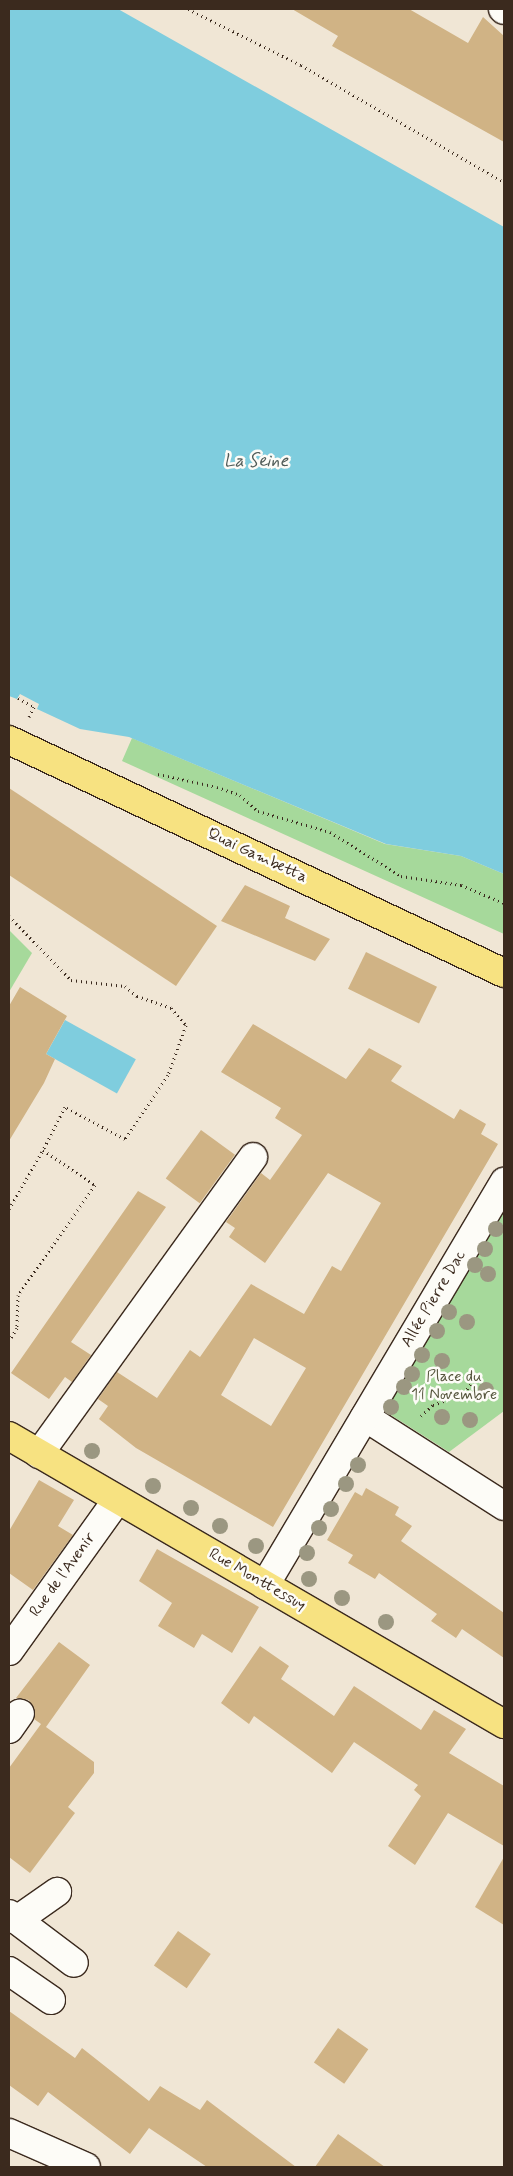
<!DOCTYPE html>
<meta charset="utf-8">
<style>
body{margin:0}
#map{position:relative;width:513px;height:2176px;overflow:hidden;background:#f0e6d5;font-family:Mynerve,sans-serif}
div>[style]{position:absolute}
.green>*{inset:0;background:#a6d99b}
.water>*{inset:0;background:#7fcdde;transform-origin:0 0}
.building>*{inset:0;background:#d0b385;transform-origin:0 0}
.path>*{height:3px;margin-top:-1.5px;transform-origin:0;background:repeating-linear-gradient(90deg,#3b2a1e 0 1px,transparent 0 5px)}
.roads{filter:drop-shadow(1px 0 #3b2a1e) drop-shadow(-1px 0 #3b2a1e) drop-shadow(0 1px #3b2a1e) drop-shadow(0 -1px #3b2a1e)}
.minor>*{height:28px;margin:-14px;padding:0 14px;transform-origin:14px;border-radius:14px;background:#fdfcf7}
.major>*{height:28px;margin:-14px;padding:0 14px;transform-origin:14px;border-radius:14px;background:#f7e281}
.trees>*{width:16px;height:16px;margin:-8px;border-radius:50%;background:#9b9781}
span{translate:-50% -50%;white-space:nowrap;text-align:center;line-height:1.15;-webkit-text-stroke:5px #fdfcf7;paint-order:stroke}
.street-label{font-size:16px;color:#3b2a1e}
.park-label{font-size:16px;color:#56563d}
.water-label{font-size:18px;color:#4f5b58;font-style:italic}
.frame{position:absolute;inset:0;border:10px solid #3b2a1e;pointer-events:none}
</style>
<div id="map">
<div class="green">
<i style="clip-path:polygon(132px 738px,385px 844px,461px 856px,504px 874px,504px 934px,122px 761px)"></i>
<i style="clip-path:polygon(9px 930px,32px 953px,9px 992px)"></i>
<i style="clip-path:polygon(504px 1202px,504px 1411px,449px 1452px,383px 1410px)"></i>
</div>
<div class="water">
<i style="clip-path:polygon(9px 9px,118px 9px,504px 227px,504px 874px,461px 856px,386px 844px,129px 737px,80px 729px,37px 709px,39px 704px,20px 694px,17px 699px,9px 696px)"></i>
<i style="left:65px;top:1020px;width:81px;height:39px;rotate:29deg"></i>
</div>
<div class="building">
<i style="clip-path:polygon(292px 9px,409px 9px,468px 43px,483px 17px,504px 36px,504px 142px,332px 46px,338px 36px)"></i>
<i style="clip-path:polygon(9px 788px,217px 926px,176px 986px,9px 875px)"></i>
<i style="clip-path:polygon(245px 885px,290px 906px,285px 918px,330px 939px,315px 961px,221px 921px)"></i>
<i style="left:366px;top:952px;width:79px;height:41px;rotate:26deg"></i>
<i style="clip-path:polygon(20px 987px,67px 1016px,46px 1054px,55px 1059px,44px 1083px,9px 1141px,9px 1006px)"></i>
<i style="clip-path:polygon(evenodd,253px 1024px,346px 1079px,369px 1048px,402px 1066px,391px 1081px,454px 1119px,460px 1109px,486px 1124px,481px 1134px,498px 1144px,273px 1527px,136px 1448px,99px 1419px,108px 1406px,98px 1399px,117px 1372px,157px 1398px,190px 1350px,200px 1357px,251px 1284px,304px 1314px,332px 1266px,341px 1271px,381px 1203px,328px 1173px,265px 1263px,229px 1237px,235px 1228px,226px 1222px,261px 1173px,270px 1180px,302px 1135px,275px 1118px,281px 1108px,221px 1072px,253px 1024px,254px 1338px,306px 1368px,271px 1426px,221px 1395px,254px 1338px)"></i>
<i style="left:201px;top:1130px;width:42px;height:60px;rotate:36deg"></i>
<i style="clip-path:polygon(138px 1191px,166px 1207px,71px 1342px,91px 1355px,72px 1382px,65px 1377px,49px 1399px,11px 1373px)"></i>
<i style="clip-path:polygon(39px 1480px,74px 1500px,58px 1526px,73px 1535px,33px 1590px,9px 1573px,9px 1531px)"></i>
<i style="clip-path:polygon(366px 1488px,399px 1507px,395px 1515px,412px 1526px,401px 1541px,504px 1613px,504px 1658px,462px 1629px,456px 1638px,431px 1621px,437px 1614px,379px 1573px,375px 1579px,348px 1563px,353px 1555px,327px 1540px,355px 1492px,362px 1496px)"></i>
<i style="clip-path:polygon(157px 1549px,259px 1607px,232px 1653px,202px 1634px,194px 1648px,158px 1626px,172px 1603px,139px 1581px)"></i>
<i style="clip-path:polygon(59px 1642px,90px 1665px,46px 1727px,94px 1762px,94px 1773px,68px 1807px,75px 1813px,30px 1873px,9px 1857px,9px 1768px,41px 1724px,34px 1719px,29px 1700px,16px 1698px)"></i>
<i style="clip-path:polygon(260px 1646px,289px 1666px,281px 1679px,334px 1716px,354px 1686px,421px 1730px,434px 1710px,466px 1729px,449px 1753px,504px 1786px,504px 1846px,448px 1813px,415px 1865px,388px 1846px,421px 1796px,414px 1790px,418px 1785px,354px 1742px,332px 1773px,254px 1716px,249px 1724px,221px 1703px)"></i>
<i style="clip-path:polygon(504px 1857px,504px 1925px,475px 1907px)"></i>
<i style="left:178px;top:1931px;width:40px;height:42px;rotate:35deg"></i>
<i style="clip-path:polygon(9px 2011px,75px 2058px,82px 2048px,149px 2101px,160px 2086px,200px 2110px,207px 2100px,296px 2167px,207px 2167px,149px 2128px,130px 2154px,48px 2092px,38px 2106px,9px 2085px)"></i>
<i style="left:338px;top:2028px;width:37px;height:42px;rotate:35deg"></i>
<i style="clip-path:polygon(338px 2134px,385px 2167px,315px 2167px)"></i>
</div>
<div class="path">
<i style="left:188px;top:9px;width:126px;rotate:26.4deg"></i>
<i style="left:301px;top:65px;width:234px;rotate:30deg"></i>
<i style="left:18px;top:698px;width:18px;rotate:29deg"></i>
<i style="left:34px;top:707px;width:11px;rotate:117deg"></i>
<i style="left:158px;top:774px;width:60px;rotate:12.4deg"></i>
<i style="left:217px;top:787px;width:24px;rotate:19deg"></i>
<i style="left:240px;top:795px;width:24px;rotate:42deg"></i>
<i style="left:258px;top:811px;width:75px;rotate:16.3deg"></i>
<i style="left:330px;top:832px;width:84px;rotate:31.8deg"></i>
<i style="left:401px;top:876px;width:61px;rotate:8.5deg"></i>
<i style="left:461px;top:885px;width:47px;rotate:22.7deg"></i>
<i style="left:9px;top:916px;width:89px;rotate:45.9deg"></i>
<i style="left:71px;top:980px;width:54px;rotate:6.3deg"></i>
<i style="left:125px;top:986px;width:16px;rotate:40deg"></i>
<i style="left:137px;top:996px;width:36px;rotate:19deg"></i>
<i style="left:171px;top:1008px;width:23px;rotate:49deg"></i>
<i style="left:186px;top:1025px;width:53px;rotate:109.8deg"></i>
<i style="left:168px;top:1075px;width:77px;rotate:123.9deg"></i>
<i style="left:125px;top:1139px;width:68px;rotate:-151.9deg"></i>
<i style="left:65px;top:1107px;width:48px;rotate:117.1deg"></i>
<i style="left:9px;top:1209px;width:68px;rotate:-60deg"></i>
<i style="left:43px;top:1150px;width:63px;rotate:33.9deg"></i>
<i style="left:95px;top:1185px;width:134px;rotate:125deg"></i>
<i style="left:18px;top:1295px;width:33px;rotate:92deg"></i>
<i style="left:17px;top:1328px;width:15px;rotate:122deg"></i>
<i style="left:421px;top:1416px;width:16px;rotate:-43deg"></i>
<i style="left:433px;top:1405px;width:33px;rotate:-21deg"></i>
<i style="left:464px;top:1393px;width:15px;rotate:-53deg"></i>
</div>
<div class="roads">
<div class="minor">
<i style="left:503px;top:9px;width:1px;rotate:45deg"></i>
<i style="left:365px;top:1417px;width:165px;rotate:32.6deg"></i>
<i style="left:39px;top:1454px;width:366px;rotate:-54.2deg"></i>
<i style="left:265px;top:1585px;width:469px;rotate:-59.3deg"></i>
<i style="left:9px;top:1651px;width:186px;rotate:-54.4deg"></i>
<i style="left:9px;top:1729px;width:19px;rotate:-55deg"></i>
<i style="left:9px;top:1914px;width:10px;rotate:37deg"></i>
<i style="left:17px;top:1920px;width:49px;rotate:-35deg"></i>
<i style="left:17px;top:1920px;width:71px;rotate:37deg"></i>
<i style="left:9px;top:1971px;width:51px;rotate:34.6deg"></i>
<i style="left:9px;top:2133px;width:84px;rotate:23.8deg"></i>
</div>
<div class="major">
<i style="left:9px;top:740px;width:547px;rotate:25.21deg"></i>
<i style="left:9px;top:1436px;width:573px;rotate:30.19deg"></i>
</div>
</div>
<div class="trees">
<i style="left:496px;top:1229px"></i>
<i style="left:485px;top:1249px"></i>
<i style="left:475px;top:1265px"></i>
<i style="left:488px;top:1274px"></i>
<i style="left:449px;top:1312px"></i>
<i style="left:467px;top:1322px"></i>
<i style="left:437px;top:1331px"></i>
<i style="left:422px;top:1355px"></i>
<i style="left:442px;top:1361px"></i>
<i style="left:412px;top:1374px"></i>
<i style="left:404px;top:1387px"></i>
<i style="left:486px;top:1390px"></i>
<i style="left:391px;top:1407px"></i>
<i style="left:442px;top:1417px"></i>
<i style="left:470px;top:1420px"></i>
<i style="left:92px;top:1451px"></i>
<i style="left:358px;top:1465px"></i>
<i style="left:346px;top:1484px"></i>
<i style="left:153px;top:1486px"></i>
<i style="left:191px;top:1508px"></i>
<i style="left:331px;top:1509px"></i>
<i style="left:220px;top:1526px"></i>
<i style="left:319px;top:1528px"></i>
<i style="left:256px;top:1546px"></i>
<i style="left:307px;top:1553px"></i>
<i style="left:309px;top:1579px"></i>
<i style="left:342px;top:1598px"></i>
<i style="left:386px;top:1622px"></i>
</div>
<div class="street-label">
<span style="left:257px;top:856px;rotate:25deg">Quai Gambetta</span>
<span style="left:434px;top:1299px;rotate:-59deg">Allée Pierre Dac</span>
<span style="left:63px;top:1575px;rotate:-54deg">Rue de l'Avenir</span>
<span style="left:257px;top:1580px;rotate:30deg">Rue Monttessuy</span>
</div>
<div class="park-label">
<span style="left:454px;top:1386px">Place du<br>11 Novembre</span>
</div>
<div class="water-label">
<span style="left:256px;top:461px">La Seine</span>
</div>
<div class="frame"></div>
</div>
